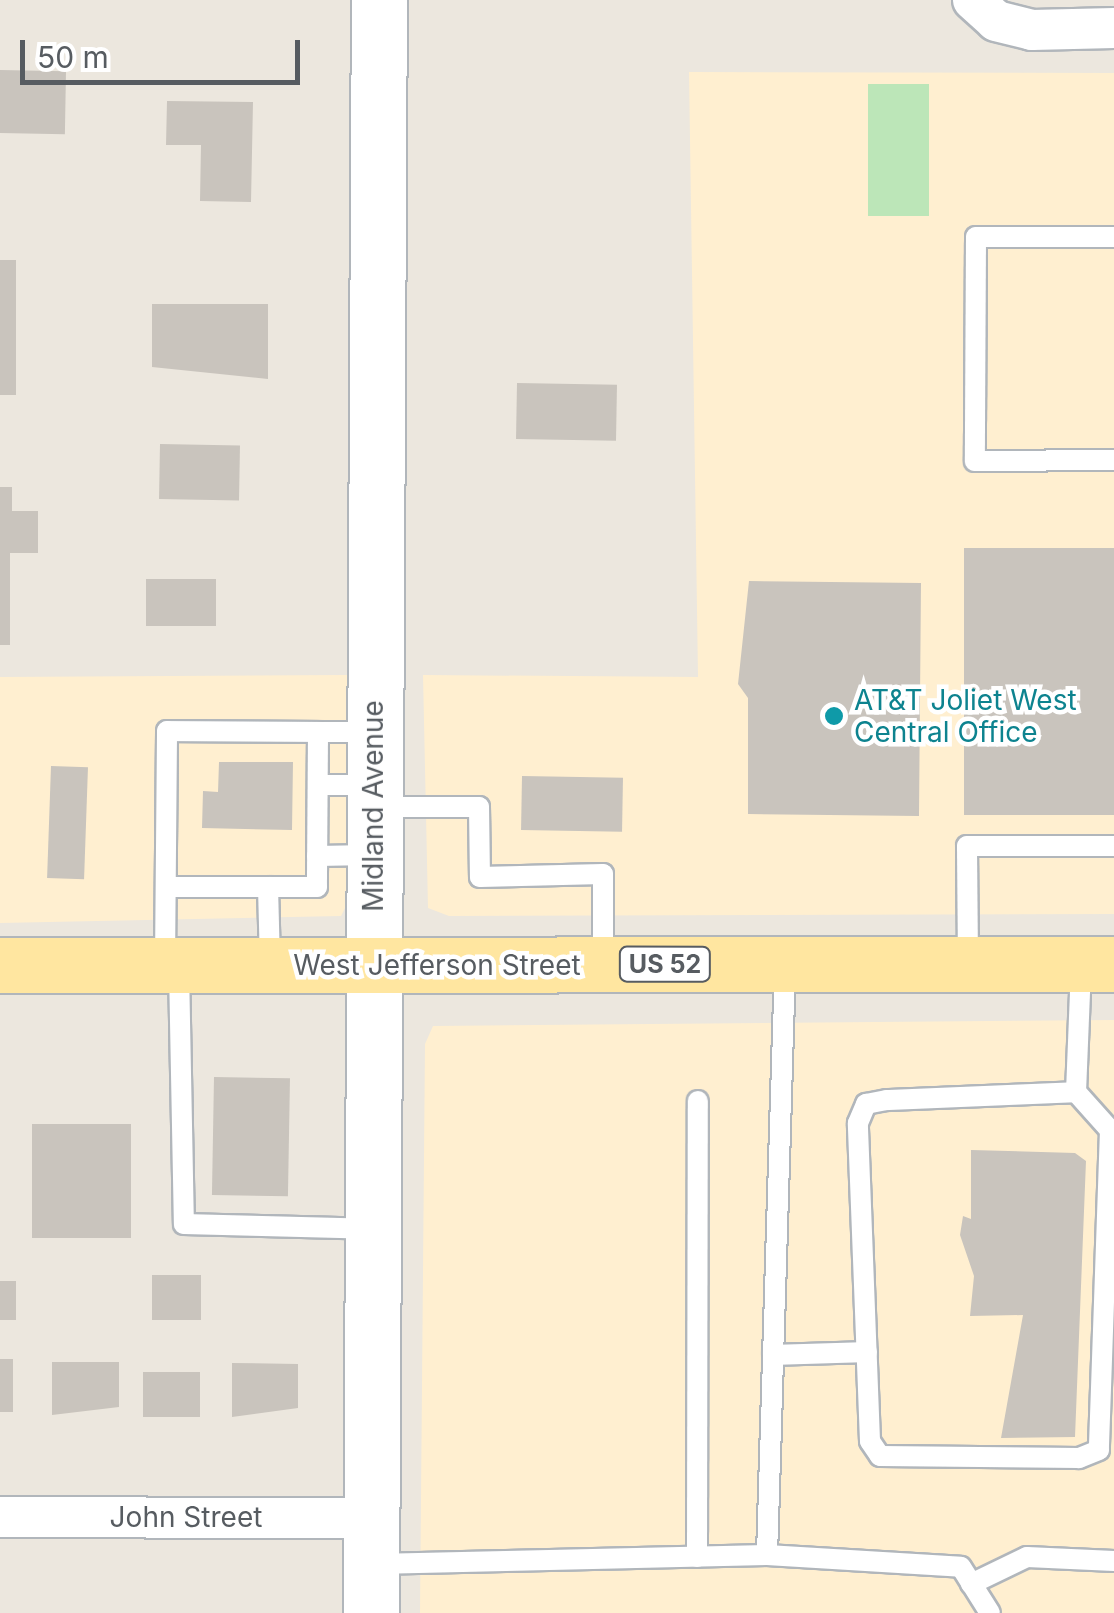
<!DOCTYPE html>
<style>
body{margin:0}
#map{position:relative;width:1114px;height:1613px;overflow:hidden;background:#ece7de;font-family:Inter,sans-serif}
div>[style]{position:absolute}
.commercial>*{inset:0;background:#ffefd0}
.green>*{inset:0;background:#bce6b8;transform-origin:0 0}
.building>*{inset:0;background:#c9c4bd;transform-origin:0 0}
.roads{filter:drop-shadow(2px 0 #b1b6bb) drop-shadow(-2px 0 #b1b6bb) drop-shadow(0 2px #b1b6bb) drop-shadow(0 -2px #b1b6bb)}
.lane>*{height:20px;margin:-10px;padding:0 10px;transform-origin:10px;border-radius:10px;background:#fff}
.street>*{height:40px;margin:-20px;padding:0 20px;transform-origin:20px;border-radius:20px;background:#fff}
.secondary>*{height:55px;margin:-27.5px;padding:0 27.5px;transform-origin:27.5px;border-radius:27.5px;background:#fff}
.primary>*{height:55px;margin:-27.5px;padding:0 27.5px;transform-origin:27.5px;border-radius:27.5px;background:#ffe6a0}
.dots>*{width:28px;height:28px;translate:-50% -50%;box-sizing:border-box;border:5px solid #fff;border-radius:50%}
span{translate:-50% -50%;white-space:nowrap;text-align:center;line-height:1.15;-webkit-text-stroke:9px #fff;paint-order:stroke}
.shield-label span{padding:2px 8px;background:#fff;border:2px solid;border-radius:8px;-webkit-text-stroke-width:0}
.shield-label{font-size:25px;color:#575c61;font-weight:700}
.culture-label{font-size:28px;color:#0d838f}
.left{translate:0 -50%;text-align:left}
.street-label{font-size:28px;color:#575c61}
.scale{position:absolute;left:20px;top:40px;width:280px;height:45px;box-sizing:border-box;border:5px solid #575c61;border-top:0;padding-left:12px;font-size:30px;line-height:35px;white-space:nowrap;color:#575c61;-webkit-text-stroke:8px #fff;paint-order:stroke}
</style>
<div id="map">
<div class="commercial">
<i style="clip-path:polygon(689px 72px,1114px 73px,1114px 914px,449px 916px,428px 908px,423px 675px,698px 677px)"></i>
<i style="clip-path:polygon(347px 675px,349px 900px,341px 916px,0 923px,0 677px)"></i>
<i style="clip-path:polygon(1114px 1020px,1114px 1613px,420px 1613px,425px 1044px,433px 1026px)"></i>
</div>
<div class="green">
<i style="left:929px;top:84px;width:132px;height:61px;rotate:90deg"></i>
</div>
<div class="building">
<i style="left:0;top:70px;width:66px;height:63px;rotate:1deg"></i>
<i style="clip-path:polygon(167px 101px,253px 102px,251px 202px,200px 201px,201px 145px,166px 145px)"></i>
<i style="left:0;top:260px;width:16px;height:135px"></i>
<i style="clip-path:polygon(152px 304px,268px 304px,268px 379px,152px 367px)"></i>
<i style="left:517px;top:383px;width:100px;height:56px;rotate:1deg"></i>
<i style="left:160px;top:444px;width:80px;height:55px;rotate:1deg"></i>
<i style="clip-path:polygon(0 487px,12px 487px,12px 511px,38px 511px,38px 553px,10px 553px,10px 645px,0 645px)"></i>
<i style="left:964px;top:548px;width:150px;height:267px"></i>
<i style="left:146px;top:579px;width:70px;height:47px"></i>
<i style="clip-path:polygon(749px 581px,921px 583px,919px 816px,748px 814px,748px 698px,738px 684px)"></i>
<i style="clip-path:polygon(219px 762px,293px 762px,292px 830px,202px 828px,203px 791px,218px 792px)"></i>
<i style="left:51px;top:766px;width:37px;height:112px;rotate:2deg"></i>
<i style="left:522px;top:776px;width:101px;height:54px;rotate:1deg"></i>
<i style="left:214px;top:1077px;width:76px;height:118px;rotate:1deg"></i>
<i style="left:32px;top:1124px;width:99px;height:114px"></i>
<i style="clip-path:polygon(971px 1150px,1075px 1153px,1086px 1161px,1075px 1437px,1001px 1438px,1023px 1315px,970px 1316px,974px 1276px,960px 1235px,963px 1216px,971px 1219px)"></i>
<i style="left:152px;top:1275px;width:49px;height:45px"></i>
<i style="left:0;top:1281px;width:16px;height:39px"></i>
<i style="left:0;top:1359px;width:13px;height:53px"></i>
<i style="clip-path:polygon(52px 1362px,119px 1362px,119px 1407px,52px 1415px)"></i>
<i style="clip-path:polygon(232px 1363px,298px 1364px,298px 1408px,232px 1417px)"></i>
<i style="left:200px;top:1372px;width:45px;height:57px;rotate:90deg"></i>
</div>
<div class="roads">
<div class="lane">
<i style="left:1114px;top:237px;width:138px;rotate:180deg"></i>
<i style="left:976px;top:237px;width:224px;rotate:90.3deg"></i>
<i style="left:975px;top:461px;width:139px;rotate:-0.4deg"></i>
<i style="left:318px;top:732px;width:55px"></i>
<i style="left:318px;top:785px;width:55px"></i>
<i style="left:375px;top:807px;width:104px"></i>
<i style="left:479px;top:807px;width:70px;rotate:89.2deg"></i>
<i style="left:480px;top:877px;width:123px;rotate:-1.4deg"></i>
<i style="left:603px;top:874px;width:89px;rotate:90deg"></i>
<i style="left:317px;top:856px;width:53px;rotate:-1.1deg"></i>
<i style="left:268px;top:887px;width:76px;rotate:88.5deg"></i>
<i style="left:968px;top:962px;width:116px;rotate:-90.5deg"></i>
<i style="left:967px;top:846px;width:147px"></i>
<i style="left:165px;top:963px;width:232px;rotate:-89.5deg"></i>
<i style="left:167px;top:731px;width:151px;rotate:0.4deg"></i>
<i style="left:318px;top:732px;width:155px;rotate:90.4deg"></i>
<i style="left:317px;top:887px;width:151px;rotate:180deg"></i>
<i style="left:179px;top:969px;width:255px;rotate:88.9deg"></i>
<i style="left:184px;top:1224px;width:185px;rotate:1.5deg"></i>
<i style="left:1076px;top:1092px;width:51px;rotate:48.2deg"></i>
<i style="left:1110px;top:1130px;width:320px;rotate:92deg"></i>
<i style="left:1099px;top:1450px;width:22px;rotate:158deg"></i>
<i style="left:1079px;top:1458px;width:199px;rotate:-179.4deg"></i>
<i style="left:880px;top:1456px;width:18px;rotate:-124deg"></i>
<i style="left:870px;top:1441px;width:318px;rotate:-92.2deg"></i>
<i style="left:858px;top:1123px;width:21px;rotate:-67deg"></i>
<i style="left:866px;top:1104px;width:21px;rotate:-11deg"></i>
<i style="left:887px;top:1100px;width:189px;rotate:-2.4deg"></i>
<i style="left:1076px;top:1092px;width:126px;rotate:-87.7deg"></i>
<i style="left:773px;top:1355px;width:94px;rotate:-1.8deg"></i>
<i style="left:767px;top:1555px;width:194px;rotate:3.5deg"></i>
<i style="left:961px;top:1567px;width:54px;rotate:57.8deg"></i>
<i style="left:697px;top:1557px;width:456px;rotate:-89.9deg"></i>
<i style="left:375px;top:1564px;width:392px;rotate:-1.3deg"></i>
<i style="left:767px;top:1555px;width:589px;rotate:-88.25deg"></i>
<i style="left:971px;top:1584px;width:62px;rotate:-25.7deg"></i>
<i style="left:1027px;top:1557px;width:87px;rotate:2.6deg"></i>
</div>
<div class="street">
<i style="left:973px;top:0;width:31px;rotate:42deg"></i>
<i style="left:996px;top:21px;width:37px;rotate:14deg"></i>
<i style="left:1032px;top:30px;width:82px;rotate:-1.4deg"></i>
<i style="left:0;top:1517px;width:372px;rotate:0.2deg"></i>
</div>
<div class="secondary">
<i style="left:371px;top:1613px;width:1613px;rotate:-89.72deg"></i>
</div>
<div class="primary">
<i style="left:0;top:965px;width:1114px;rotate:-0.05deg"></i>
</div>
</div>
<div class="dots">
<i style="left:834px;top:716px;background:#0f9aa8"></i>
</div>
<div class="shield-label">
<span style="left:665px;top:964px">US 52</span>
</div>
<div class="culture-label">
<span class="left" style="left:854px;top:716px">AT&amp;T Joliet West<br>Central Office</span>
</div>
<div class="street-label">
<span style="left:373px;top:806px;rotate:-90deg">Midland Avenue</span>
<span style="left:437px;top:965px">West Jefferson Street</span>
<span style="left:186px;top:1517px">John Street</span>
</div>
<div class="scale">50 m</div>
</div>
